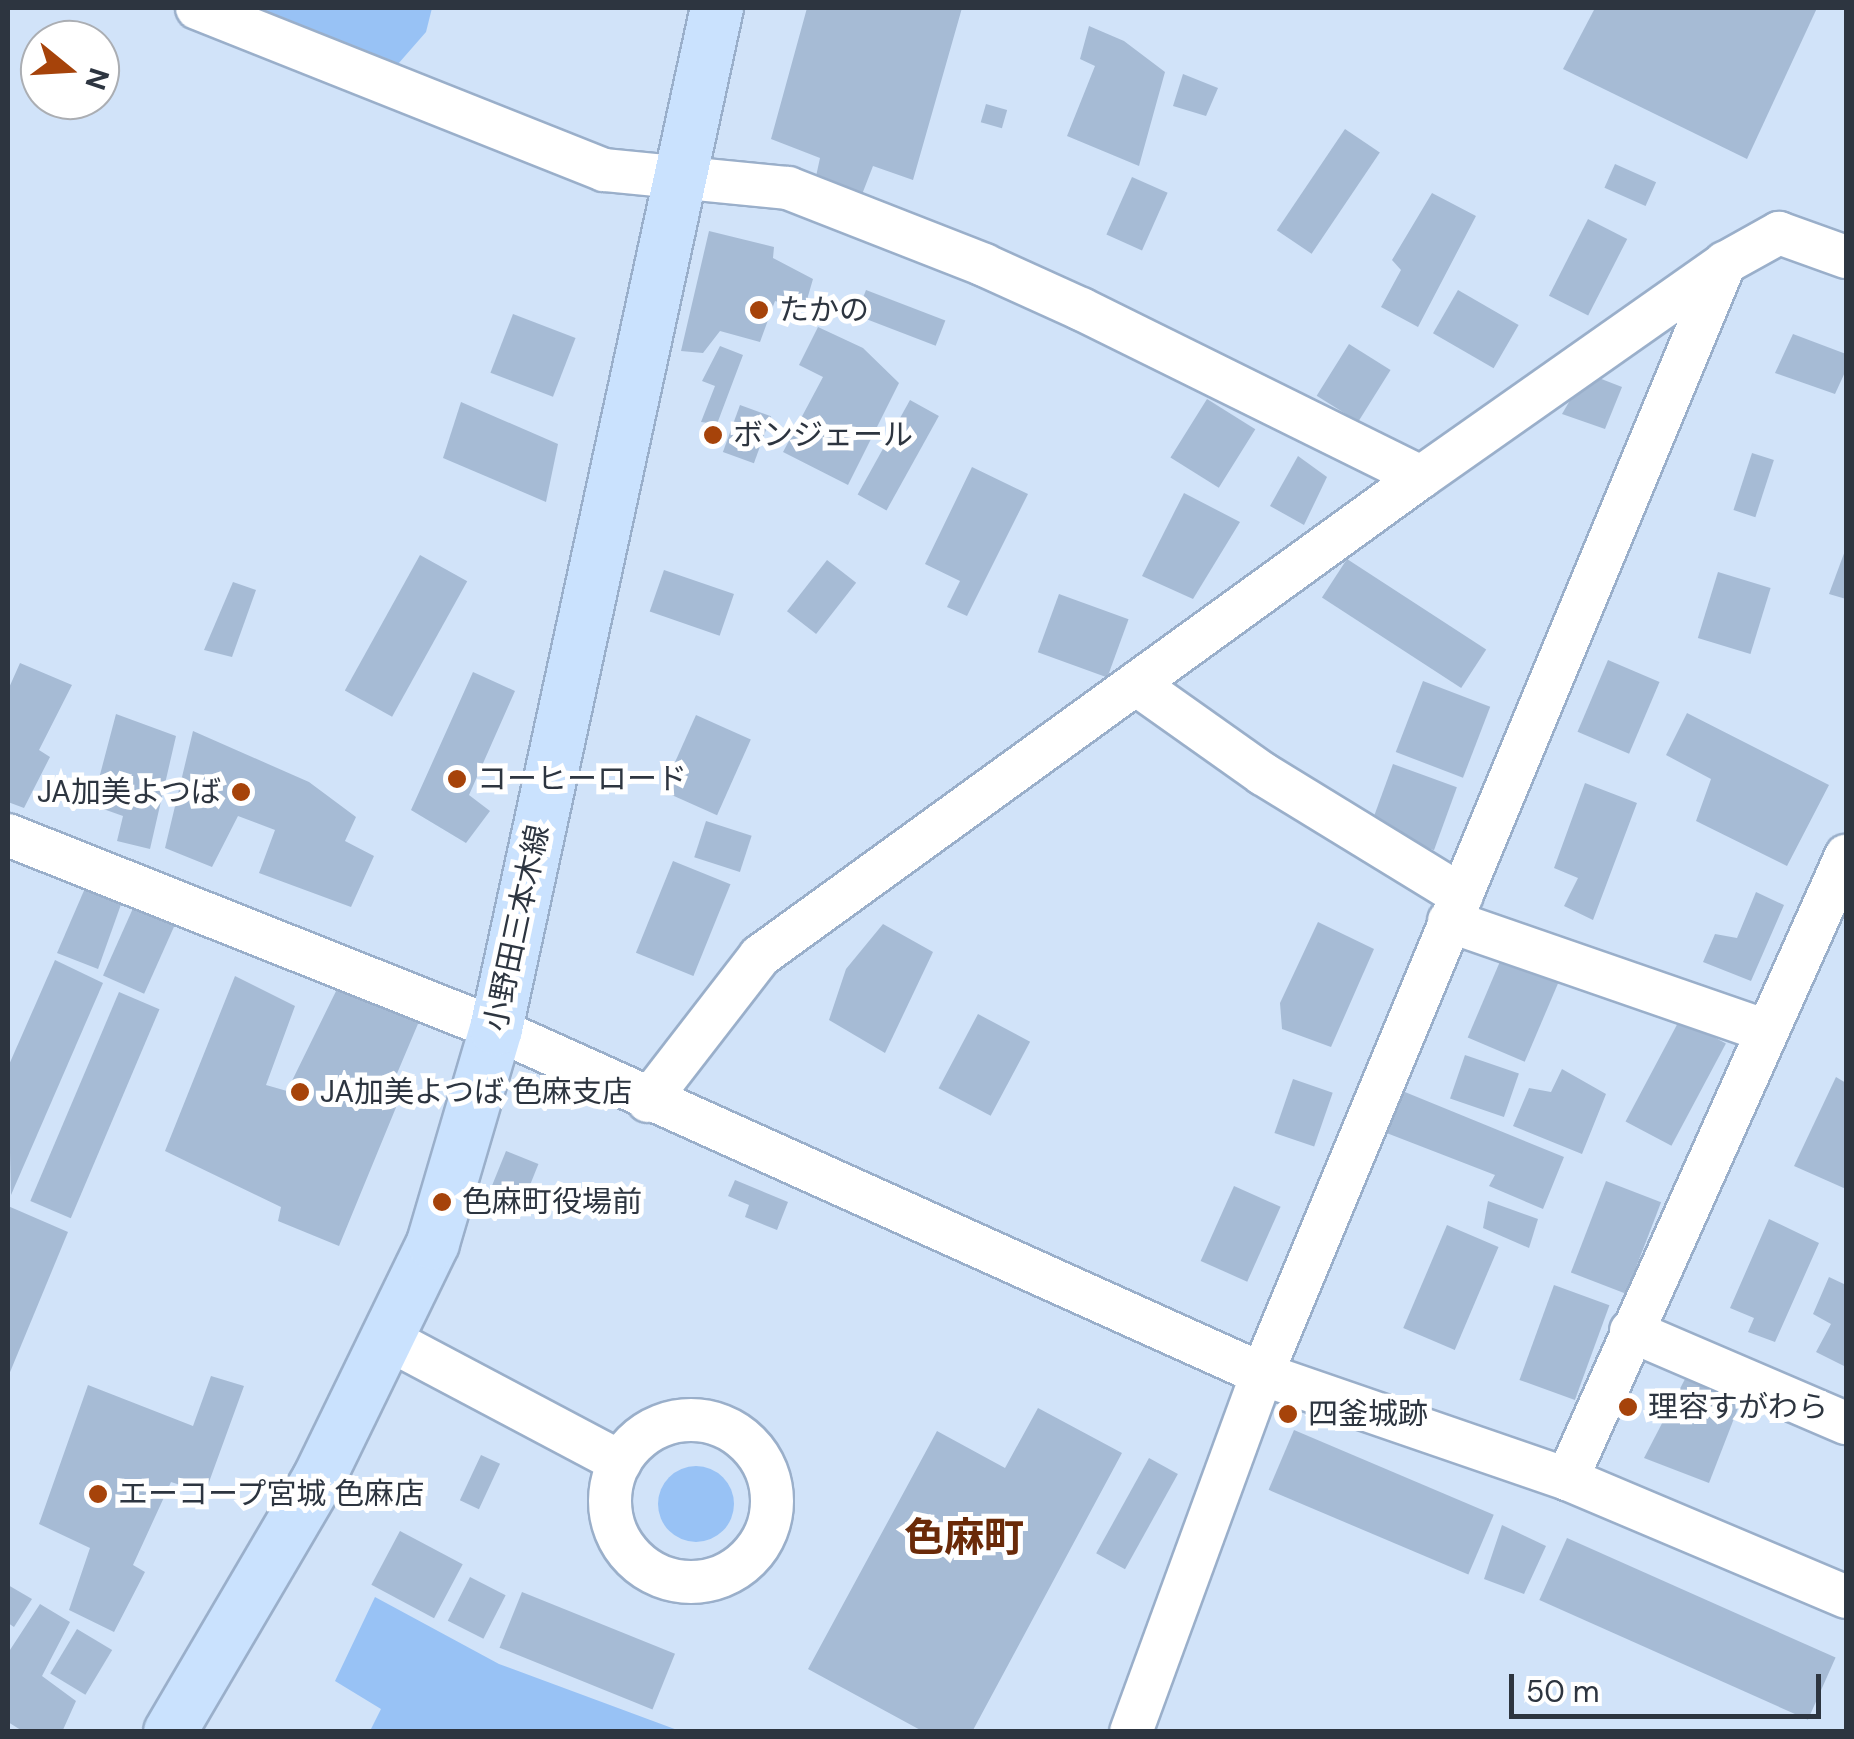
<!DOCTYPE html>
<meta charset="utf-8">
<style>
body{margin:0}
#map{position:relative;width:1854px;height:1739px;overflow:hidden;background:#d1e3f9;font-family:"DM Sans","Noto Sans JP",sans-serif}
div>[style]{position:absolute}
.green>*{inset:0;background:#98c2f5}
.round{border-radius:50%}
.building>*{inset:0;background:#a6bbd5;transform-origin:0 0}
.roads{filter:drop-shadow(2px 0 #9aafca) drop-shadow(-2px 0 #9aafca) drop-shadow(0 2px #9aafca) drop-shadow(0 -2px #9aafca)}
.minor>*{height:42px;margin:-21px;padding:0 21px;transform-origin:21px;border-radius:21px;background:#fff}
.minor>.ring{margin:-21px;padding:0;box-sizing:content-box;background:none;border:42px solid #fff;border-radius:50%}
.major>*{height:52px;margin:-26px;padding:0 26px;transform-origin:26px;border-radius:26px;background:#cae2fe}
.dots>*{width:28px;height:28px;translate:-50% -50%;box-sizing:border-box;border:5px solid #fff;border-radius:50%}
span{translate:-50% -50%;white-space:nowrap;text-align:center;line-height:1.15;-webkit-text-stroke:10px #fff;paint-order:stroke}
.poi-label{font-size:30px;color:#2d3540}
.left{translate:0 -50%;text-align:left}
.right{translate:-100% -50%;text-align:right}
.street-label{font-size:30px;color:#2d3540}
.district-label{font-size:40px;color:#6a2a09;font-weight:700}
.frame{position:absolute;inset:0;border:10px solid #2d3540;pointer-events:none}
.north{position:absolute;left:20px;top:20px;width:100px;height:100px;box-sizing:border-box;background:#fff;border:2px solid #abaeb3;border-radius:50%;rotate:108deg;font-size:28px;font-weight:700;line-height:40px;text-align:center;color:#2d3540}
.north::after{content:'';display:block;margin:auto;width:35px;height:45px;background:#a6430a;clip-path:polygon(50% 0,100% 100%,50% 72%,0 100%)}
.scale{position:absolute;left:1509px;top:1674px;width:312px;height:45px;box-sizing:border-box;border:5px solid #2d3540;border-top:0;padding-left:12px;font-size:30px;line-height:35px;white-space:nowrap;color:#2d3540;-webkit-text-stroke:8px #fff;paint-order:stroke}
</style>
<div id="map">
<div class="green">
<i style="clip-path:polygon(230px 8px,432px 8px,426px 32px,391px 72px)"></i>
<i class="round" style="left:658px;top:1466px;width:76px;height:76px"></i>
<i style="clip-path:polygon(375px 1597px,499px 1664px,680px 1731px,370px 1731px,381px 1709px,335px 1681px)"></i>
</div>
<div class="building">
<i style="clip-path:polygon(807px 8px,962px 8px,913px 180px,873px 166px,861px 197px,815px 181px,820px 158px,771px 139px)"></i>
<i style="clip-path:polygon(1595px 8px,1817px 8px,1747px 159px,1563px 69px)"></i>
<i style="clip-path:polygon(1089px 26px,1124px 41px,1165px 72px,1139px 166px,1067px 136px,1095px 66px,1080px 59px)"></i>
<i style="clip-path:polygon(1183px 74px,1218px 88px,1206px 116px,1173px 106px)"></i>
<i style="left:986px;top:104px;width:22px;height:19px;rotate:16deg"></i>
<i style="left:1345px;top:129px;width:42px;height:122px;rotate:34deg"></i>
<i style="left:1615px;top:164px;width:45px;height:26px;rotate:24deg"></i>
<i style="left:1132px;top:177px;width:39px;height:63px;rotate:24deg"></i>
<i style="clip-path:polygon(1432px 193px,1476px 216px,1418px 327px,1381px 307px,1401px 270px,1392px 260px)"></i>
<i style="left:1588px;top:219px;width:44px;height:86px;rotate:27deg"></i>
<i style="clip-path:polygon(709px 231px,774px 247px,773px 258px,813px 279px,804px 310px,775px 301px,760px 342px,720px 331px,703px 353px,681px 351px)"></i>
<i style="left:866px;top:290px;width:85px;height:27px;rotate:21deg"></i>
<i style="left:1458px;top:290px;width:70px;height:50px;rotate:30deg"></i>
<i style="left:513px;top:314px;width:67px;height:63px;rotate:21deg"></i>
<i style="clip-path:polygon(818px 327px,863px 348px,899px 383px,848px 485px,783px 452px,823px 377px,799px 365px)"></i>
<i style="clip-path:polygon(1793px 334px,1846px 354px,1846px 370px,1835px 394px,1775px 373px)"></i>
<i style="left:1349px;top:344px;width:49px;height:61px;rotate:32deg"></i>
<i style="clip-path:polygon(720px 346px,743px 355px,717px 424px,701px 422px,715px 386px,702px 381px)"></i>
<i style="clip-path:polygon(1586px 373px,1622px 387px,1605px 429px,1562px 414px)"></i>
<i style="left:1207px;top:399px;width:57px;height:69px;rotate:32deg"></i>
<i style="left:910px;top:400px;width:33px;height:108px;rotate:29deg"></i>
<i style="clip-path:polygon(461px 402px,558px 444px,546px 502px,443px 458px)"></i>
<i style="left:740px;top:405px;width:33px;height:50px;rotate:20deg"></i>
<i style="left:1752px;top:453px;width:23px;height:60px;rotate:18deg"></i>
<i style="clip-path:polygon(1298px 456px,1327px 477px,1304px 525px,1270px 506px)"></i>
<i style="clip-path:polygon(972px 467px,1028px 494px,967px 616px,947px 607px,960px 581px,925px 564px)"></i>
<i style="clip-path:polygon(1184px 493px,1240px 522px,1193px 599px,1142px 576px)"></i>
<i style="clip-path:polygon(1846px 548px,1846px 599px,1829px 594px)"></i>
<i style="left:420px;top:555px;width:54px;height:155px;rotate:29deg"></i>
<i style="left:1347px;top:559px;width:166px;height:46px;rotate:33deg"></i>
<i style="left:827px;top:560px;width:37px;height:65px;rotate:38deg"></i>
<i style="left:664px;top:570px;width:74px;height:44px;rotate:19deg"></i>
<i style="left:1718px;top:572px;width:55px;height:69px;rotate:17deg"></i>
<i style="clip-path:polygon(233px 582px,256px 590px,232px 657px,204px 650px)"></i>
<i style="left:1059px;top:594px;width:74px;height:62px;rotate:20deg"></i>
<i style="left:1608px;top:660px;width:56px;height:78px;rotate:23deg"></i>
<i style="clip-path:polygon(20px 663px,72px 685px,39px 750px,50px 757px,24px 808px,8px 802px,8px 690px)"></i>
<i style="clip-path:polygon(473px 672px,515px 691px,469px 795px,490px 811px,466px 843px,411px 810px)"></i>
<i style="left:1423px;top:681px;width:72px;height:76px;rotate:21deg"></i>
<i style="clip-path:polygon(1687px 713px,1829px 785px,1787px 866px,1696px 821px,1711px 779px,1666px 755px)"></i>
<i style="clip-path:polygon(116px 714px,176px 736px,150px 849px,117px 841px,123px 816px,92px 805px)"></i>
<i style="left:696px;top:715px;width:60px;height:83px;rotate:24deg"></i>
<i style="clip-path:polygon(193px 731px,309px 782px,356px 817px,345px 841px,374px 856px,351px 907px,259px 873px,275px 830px,238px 816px,212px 867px,165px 848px)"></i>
<i style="left:1393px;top:764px;width:68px;height:67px;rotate:20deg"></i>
<i style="clip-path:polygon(1585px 783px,1637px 803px,1593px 920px,1564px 906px,1578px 878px,1554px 868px)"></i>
<i style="left:706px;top:821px;width:48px;height:38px;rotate:18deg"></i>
<i style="left:673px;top:861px;width:62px;height:99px;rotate:22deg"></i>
<i style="clip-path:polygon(89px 879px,124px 896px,98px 969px,57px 953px)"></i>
<i style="clip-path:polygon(1756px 892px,1784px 905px,1751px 981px,1703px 962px,1715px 934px,1737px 938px)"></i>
<i style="left:138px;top:897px;width:45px;height:86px;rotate:24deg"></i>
<i style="clip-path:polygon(1318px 922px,1374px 949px,1331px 1047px,1282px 1029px,1280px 1003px)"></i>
<i style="clip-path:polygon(883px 924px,933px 952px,885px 1053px,829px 1020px,846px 969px)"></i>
<i style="left:1504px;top:952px;width:62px;height:93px;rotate:23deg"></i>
<i style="clip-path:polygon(55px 960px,103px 983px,11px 1195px,8px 1067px)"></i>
<i style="clip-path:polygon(235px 976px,295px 1006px,266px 1085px,287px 1091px,341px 981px,423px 1012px,385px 1102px,397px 1105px,339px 1246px,278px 1221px,281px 1207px,165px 1151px)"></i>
<i style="left:119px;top:992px;width:44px;height:227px;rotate:23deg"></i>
<i style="left:978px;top:1014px;width:59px;height:84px;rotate:28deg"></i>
<i style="left:1680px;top:1019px;width:52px;height:116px;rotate:28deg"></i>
<i style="left:1465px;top:1055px;width:57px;height:46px;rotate:19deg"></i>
<i style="clip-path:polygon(1562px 1069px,1606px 1094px,1582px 1154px,1513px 1126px,1529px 1088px,1551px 1092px)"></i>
<i style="clip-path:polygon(1836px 1077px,1846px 1083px,1846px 1189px,1794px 1166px)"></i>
<i style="left:1293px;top:1079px;width:42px;height:57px;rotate:19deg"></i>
<i style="clip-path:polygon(1400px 1090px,1564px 1157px,1543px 1209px,1489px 1186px,1495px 1175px,1384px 1132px)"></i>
<i style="left:506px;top:1151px;width:35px;height:41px;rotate:22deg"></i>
<i style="clip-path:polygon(735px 1180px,788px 1202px,777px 1230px,745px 1217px,749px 1205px,728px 1196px)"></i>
<i style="left:1606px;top:1181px;width:59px;height:98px;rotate:21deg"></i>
<i style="left:1234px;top:1186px;width:51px;height:82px;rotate:24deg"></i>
<i style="clip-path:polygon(1488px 1201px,1538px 1219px,1529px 1248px,1483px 1228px)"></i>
<i style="clip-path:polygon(8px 1206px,68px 1232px,8px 1377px)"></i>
<i style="clip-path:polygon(1769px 1219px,1819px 1243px,1775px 1342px,1748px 1332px,1754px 1318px,1730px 1308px)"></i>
<i style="left:1447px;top:1225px;width:56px;height:112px;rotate:23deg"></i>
<i style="clip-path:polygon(1829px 1277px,1846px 1285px,1846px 1367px,1816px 1352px,1831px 1324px,1813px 1314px)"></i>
<i style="left:1554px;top:1285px;width:59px;height:101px;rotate:20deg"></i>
<i style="clip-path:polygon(211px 1376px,244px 1386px,205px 1493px,171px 1482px,133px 1565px,145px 1572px,114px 1632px,69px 1610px,90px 1548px,39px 1524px,88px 1385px,193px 1426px)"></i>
<i style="clip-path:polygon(1685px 1379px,1740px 1403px,1709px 1483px,1644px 1458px)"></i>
<i style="clip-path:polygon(1038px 1408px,1122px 1453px,972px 1732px,924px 1732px,808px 1669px,937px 1431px,1005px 1468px)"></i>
<i style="left:1294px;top:1430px;width:217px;height:65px;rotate:23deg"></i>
<i style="left:481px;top:1455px;width:21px;height:50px;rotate:25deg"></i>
<i style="left:1149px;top:1458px;width:33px;height:109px;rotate:29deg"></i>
<i style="clip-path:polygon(1502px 1525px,1546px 1546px,1524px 1594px,1484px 1579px)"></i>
<i style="left:400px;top:1531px;width:71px;height:61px;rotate:28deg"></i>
<i style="left:1567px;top:1538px;width:294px;height:68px;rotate:24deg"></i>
<i style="left:470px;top:1577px;width:40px;height:49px;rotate:27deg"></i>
<i style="clip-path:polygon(8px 1585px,32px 1599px,14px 1627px,8px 1623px)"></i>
<i style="left:522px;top:1592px;width:165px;height:60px;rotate:22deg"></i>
<i style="clip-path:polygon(40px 1604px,70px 1622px,42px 1676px,76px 1701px,62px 1732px,24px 1732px,8px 1722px,8px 1653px)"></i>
<i style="left:77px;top:1629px;width:41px;height:52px;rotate:31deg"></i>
</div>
<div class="roads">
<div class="minor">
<i style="left:197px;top:8px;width:438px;rotate:21.7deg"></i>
<i style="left:604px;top:170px;width:185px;rotate:5.6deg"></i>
<i style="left:788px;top:188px;width:211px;rotate:21.4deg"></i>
<i style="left:984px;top:265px;width:107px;rotate:24.4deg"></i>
<i style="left:1081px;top:309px;width:379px;rotate:26.3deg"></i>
<i style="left:1136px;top:684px;width:156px;rotate:35.3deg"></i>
<i style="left:1263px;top:774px;width:233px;rotate:31.5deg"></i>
<i style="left:8px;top:835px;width:525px;rotate:21.68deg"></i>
<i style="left:496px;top:1029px;width:840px;rotate:24.25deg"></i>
<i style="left:1262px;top:1374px;width:323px;rotate:19deg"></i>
<i style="left:1567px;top:1479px;width:303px;rotate:22.9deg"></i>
<i style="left:1449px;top:921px;width:336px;rotate:19.1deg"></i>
<i style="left:648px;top:1101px;width:183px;rotate:-52.3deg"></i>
<i style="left:760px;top:956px;width:816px;rotate:-35.93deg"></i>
<i style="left:1421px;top:477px;width:372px;rotate:-35.1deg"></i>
<i style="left:1725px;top:263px;width:62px;rotate:-29.1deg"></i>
<i style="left:1779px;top:233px;width:71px;rotate:19.7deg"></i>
<i style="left:1631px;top:1331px;width:234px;rotate:23.2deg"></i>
<i style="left:386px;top:1338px;width:265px;rotate:27.9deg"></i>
<i class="ring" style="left:610px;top:1420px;width:120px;height:120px"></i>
<i style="left:1567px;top:1479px;width:683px;rotate:-65.88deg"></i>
<i style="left:1131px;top:1732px;width:381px;rotate:-69.9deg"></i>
<i style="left:1262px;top:1374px;width:1204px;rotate:-67.38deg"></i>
</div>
<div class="major">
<i style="left:170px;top:1732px;width:292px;rotate:-59.6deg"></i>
<i style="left:318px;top:1480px;width:263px;rotate:-64.1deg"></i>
<i style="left:433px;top:1243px;width:223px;rotate:-73.6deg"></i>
<i style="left:496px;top:1029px;width:1045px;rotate:-77.79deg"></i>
</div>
</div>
<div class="dots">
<i style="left:759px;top:310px;background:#a6430a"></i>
<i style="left:713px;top:435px;background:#a6430a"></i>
<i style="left:457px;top:779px;background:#a6430a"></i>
<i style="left:241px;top:792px;background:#a6430a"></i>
<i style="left:300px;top:1092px;background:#a6430a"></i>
<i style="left:442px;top:1202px;background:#a6430a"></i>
<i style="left:1628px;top:1407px;background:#a6430a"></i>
<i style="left:1288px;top:1414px;background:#a6430a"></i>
<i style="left:98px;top:1494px;background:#a6430a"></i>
</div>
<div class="poi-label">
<span class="left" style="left:779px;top:310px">たかの</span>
<span class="left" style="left:733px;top:435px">ボンジェール</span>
<span class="left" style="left:477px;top:779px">コーヒーロード</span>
<span class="right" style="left:221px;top:792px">JA加美よつば</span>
<span class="left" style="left:320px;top:1092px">JA加美よつば 色麻支店</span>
<span class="left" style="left:462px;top:1202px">色麻町役場前</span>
<span class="left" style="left:1648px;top:1407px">理容すがわら</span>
<span class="left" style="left:1308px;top:1414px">四釜城跡</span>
<span class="left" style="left:118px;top:1494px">エーコープ宮城 色麻店</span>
</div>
<div class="street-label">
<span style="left:517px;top:928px;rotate:-78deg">小野田三本木線</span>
</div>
<div class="district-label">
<span style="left:964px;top:1537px">色麻町</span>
</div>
<div class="frame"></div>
<div class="north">N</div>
<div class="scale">50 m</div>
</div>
